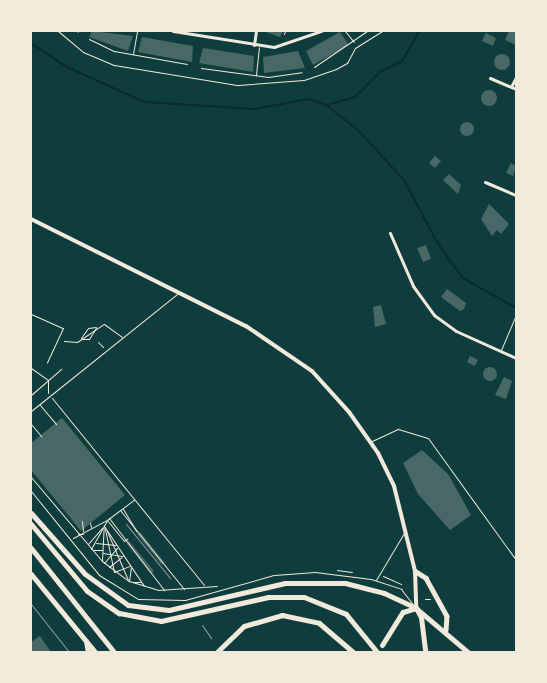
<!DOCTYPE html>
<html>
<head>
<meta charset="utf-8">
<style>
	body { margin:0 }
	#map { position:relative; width:547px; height:683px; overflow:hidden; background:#0f3d3e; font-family:Ubuntu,sans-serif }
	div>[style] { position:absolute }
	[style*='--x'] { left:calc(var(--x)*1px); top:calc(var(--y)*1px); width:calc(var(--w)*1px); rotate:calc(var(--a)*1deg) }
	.stream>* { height:2px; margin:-1px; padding:0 1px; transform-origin:1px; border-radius:1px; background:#0a2a2b }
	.building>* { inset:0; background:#486865 }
	.round { border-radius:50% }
	.path>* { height:1px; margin:-0.5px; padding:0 0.5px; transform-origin:0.5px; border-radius:0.5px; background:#f1e9da }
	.service>* { height:1px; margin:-0.5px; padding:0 0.5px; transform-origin:0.5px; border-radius:0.5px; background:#f1e9da }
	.minor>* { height:3px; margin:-1.5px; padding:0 1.5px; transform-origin:1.5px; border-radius:1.5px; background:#f1e9da }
	.secondary>* { height:4px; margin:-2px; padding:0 2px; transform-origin:2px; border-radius:2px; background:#f1e9da }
	.primary>* { height:4.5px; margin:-2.25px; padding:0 2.25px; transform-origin:2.25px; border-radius:2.25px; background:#f1e9da }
	.motorway>* { height:5px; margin:-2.5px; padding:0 2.5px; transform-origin:2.5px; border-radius:2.5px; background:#f1e9da }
	.tram>* { height:1px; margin:-0.5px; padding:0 0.5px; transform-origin:0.5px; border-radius:0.5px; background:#97a49c }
	span { translate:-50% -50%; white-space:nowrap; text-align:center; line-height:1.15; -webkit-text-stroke:4px #f1e9da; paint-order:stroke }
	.frame { position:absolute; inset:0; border:32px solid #f1e9da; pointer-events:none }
</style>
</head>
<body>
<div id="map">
	<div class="stream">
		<i style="--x:31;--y:43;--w:43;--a:33.7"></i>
		<i style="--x:67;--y:67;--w:85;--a:24.4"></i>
		<i style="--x:144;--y:102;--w:111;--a:3.6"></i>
		<i style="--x:255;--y:109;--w:54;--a:-10.7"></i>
		<i style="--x:308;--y:99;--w:19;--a:18"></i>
		<i style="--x:326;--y:105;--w:41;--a:38"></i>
		<i style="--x:358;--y:130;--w:68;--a:47.4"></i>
		<i style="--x:404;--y:180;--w:72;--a:62"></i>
		<i style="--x:438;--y:244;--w:42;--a:53.7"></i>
		<i style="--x:463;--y:278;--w:61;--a:29.5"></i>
		<i style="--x:326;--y:105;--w:30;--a:-15"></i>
		<i style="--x:355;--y:97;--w:37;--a:-45"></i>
		<i style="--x:381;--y:71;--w:23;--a:-25"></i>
		<i style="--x:402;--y:61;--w:34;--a:-60"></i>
	</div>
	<div class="building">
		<i style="clip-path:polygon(92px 31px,133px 36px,128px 51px,89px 37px)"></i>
		<i style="clip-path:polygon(263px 31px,283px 31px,280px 37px)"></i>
		<i style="clip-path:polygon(509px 31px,515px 31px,516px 45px,505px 40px)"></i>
		<i style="clip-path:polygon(340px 32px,349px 45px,313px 65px,306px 51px)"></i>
		<i style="clip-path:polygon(486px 33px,496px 38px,493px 46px,482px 41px)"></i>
		<i style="clip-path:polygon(142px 37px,193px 46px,192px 62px,138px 52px)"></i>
		<i style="clip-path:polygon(203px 48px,254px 56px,253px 72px,199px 63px)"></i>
		<i style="clip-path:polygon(298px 51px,305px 68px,264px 73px,263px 57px)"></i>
		<i class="round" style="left:494px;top:54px;width:16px;height:16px"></i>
		<i class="round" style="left:481px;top:90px;width:16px;height:16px"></i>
		<i class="round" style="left:460px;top:122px;width:14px;height:14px"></i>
		<i style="clip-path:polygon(435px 156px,441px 161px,435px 168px,429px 163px)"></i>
		<i style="clip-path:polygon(511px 163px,516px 166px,513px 176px,506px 173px)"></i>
		<i style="clip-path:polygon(449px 174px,461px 185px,458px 194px,443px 180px)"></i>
		<i style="clip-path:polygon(489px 204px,509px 224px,501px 234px,497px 230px,492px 236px,481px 219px)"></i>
		<i style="clip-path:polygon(426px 245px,431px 259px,423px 262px,417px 248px)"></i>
		<i style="clip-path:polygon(447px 289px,466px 303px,464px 309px,460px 311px,441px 297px)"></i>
		<i style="clip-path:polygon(381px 305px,386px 324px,375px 327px,373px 307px)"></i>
		<i style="clip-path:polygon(470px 356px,478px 360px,475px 366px,467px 362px)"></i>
		<i class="round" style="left:483px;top:367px;width:14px;height:14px"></i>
		<i style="clip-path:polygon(504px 377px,512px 381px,506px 399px,495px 395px)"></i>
		<i style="clip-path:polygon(62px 418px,125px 495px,81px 531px,31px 470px,31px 443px)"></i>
		<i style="clip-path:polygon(422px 450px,448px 474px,471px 515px,450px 530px,418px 494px,403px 463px)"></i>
		<i style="clip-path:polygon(140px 532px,165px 563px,162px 565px,137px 534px)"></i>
		<i style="clip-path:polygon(129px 541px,154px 571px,151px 574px,126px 543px)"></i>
		<i style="clip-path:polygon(40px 636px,51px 652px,31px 652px,31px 642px)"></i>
	</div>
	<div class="path">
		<i style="--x:58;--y:31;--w:33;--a:40"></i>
		<i style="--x:83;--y:52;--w:34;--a:23"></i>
		<i style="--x:114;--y:65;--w:126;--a:9.2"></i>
		<i style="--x:238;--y:85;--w:66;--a:-4.3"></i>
		<i style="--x:304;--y:80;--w:34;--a:-19"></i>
		<i style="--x:336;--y:69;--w:13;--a:-29"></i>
		<i style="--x:347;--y:63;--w:17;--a:-62"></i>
		<i style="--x:355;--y:48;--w:32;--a:-32"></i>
		<i style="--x:31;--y:314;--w:35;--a:24"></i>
		<i style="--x:63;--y:328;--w:38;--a:115"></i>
		<i style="--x:98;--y:342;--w:7;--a:45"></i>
		<i style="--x:31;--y:368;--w:21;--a:35"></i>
		<i style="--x:48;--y:380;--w:13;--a:90"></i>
		<i style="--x:31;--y:395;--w:40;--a:-41"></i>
		<i style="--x:52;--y:398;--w:241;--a:50.9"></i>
		<i style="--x:31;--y:477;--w:110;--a:49.8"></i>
		<i style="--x:102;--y:561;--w:34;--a:37"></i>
		<i style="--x:129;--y:581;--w:30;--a:17"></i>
		<i style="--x:158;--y:590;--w:59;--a:-3.9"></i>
		<i style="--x:123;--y:509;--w:26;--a:59"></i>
		<i style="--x:120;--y:510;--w:102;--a:51"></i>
		<i style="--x:109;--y:518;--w:91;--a:52.6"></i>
		<i style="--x:82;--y:521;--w:10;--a:84"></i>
		<i style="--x:90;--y:523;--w:4;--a:76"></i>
		<i style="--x:104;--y:526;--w:72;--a:56.3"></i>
		<i style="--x:105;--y:529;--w:44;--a:78.2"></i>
		<i style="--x:114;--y:572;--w:17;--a:-21"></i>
		<i style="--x:107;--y:531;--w:53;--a:66.8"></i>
		<i style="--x:78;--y:534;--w:5;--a:0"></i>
		<i style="--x:73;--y:538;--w:38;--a:-28"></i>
		<i style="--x:107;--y:520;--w:27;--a:51"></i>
		<i style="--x:124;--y:541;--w:4;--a:-34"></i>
		<i style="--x:96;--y:543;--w:20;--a:6"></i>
		<i style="--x:88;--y:544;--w:21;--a:-49"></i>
		<i style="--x:91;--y:549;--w:33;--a:-61"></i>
		<i style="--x:107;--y:520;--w:34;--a:-37"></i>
		<i style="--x:93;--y:550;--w:9;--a:0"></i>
		<i style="--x:103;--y:553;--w:20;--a:9"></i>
		<i style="--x:102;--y:560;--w:33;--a:-87"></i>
		<i style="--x:104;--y:563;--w:20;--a:-49"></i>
		<i style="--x:109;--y:567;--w:16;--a:-38"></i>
		<i style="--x:337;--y:570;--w:15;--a:8"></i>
		<i style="--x:383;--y:576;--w:20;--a:24"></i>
		<i style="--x:129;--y:581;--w:14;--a:-82"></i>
		<i style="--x:132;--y:582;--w:8;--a:0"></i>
		<i style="--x:425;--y:599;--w:5;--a:0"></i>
	</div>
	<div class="service">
		<i style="--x:77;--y:31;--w:1;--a:45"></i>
		<i style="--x:345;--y:31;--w:14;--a:51"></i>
		<i style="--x:284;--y:34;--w:3;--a:-72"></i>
		<i style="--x:89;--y:39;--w:28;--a:26"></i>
		<i style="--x:114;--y:51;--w:74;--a:10.1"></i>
		<i style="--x:133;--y:54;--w:23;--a:-80"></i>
		<i style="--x:314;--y:67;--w:64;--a:-34.2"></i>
		<i style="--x:201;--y:68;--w:68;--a:7.7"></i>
		<i style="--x:268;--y:77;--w:34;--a:-8"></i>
		<i style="--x:256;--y:75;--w:28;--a:-84"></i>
		<i style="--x:81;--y:338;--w:12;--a:-55"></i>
		<i style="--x:88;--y:328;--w:8;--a:-7"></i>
		<i style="--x:82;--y:339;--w:7;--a:0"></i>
		<i style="--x:89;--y:339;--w:13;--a:-58"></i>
		<i style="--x:64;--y:341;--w:13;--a:4"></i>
		<i style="--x:77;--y:342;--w:32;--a:-34"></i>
		<i style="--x:104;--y:324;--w:22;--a:36"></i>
		<i style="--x:501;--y:350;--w:39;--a:-67"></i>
		<i style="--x:40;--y:405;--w:25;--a:50"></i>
		<i style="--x:31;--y:411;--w:187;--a:-38.7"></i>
		<i style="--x:31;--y:424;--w:16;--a:50"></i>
		<i style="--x:372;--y:441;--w:29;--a:-25"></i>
		<i style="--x:398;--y:429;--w:31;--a:17"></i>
		<i style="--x:428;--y:438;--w:150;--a:54.2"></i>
		<i style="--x:31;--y:491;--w:108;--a:51"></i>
		<i style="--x:99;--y:575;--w:46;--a:31.6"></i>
		<i style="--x:138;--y:599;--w:47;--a:1.2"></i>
		<i style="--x:185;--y:600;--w:92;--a:-15.7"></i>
		<i style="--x:274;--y:575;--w:41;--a:-4.2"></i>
		<i style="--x:315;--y:572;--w:56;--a:7.1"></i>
		<i style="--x:371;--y:579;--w:32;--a:18"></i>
		<i style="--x:401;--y:589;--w:18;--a:52"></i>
		<i style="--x:376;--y:580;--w:55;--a:-59.2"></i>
	</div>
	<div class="minor">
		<i style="--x:173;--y:31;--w:102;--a:9"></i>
		<i style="--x:274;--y:47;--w:50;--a:-18.8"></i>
		<i style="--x:254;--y:45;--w:14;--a:-82"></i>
		<i style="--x:490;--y:78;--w:28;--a:23"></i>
		<i style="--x:511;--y:87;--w:11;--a:-63"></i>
		<i style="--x:485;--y:182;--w:34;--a:23"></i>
		<i style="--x:390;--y:233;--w:58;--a:66.5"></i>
		<i style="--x:413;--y:286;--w:36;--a:54"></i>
		<i style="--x:434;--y:315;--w:27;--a:36"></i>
		<i style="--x:456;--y:331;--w:66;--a:24.2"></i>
	</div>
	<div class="secondary">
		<i style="--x:31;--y:219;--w:240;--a:26.5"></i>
		<i style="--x:246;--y:326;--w:80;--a:34.3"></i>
		<i style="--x:312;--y:371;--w:55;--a:47.9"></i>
		<i style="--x:349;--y:412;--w:50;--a:54.7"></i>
		<i style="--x:378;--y:453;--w:37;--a:64"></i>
		<i style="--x:394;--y:486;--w:88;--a:76.1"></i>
		<i style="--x:415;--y:571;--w:37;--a:88"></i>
	</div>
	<div class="primary">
		<i style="--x:415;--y:571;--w:13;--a:32"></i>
		<i style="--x:426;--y:578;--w:43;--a:61.1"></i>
		<i style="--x:447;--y:616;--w:14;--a:94"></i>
		<i style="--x:416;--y:608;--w:68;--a:40.2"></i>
	</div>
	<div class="motorway">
		<i style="--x:31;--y:513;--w:81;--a:48.5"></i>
		<i style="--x:85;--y:574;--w:53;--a:35.8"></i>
		<i style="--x:128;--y:605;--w:41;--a:7"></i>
		<i style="--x:169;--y:610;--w:119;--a:-13.1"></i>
		<i style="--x:285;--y:583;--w:60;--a:0"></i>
		<i style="--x:345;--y:583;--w:40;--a:14.4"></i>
		<i style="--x:384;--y:593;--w:35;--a:25"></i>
		<i style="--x:416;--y:608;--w:10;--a:61"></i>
		<i style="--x:421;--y:617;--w:35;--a:83"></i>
		<i style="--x:31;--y:524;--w:87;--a:50.1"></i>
		<i style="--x:87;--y:591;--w:39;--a:35"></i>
		<i style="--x:119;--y:613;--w:43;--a:10.8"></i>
		<i style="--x:161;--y:621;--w:110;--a:-12.6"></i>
		<i style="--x:268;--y:597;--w:36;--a:0"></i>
		<i style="--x:304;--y:597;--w:45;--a:22"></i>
		<i style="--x:346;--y:614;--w:49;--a:50.8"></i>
		<i style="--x:31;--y:548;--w:133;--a:51.4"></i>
		<i style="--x:31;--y:574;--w:101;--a:50.6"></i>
		<i style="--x:86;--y:641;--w:11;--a:80"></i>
		<i style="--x:382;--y:645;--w:39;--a:-58"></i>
		<i style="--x:403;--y:612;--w:14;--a:-17"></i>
		<i style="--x:217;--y:652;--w:37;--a:-44"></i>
		<i style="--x:244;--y:626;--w:40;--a:-16"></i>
		<i style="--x:282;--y:615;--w:38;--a:12"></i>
		<i style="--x:319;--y:623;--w:45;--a:40.5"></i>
	</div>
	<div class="tram">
		<i style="--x:126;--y:524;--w:70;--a:50.8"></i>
		<i style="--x:31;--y:604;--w:61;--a:51.6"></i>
		<i style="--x:202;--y:625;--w:16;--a:55"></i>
	</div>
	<div class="frame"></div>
</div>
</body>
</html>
